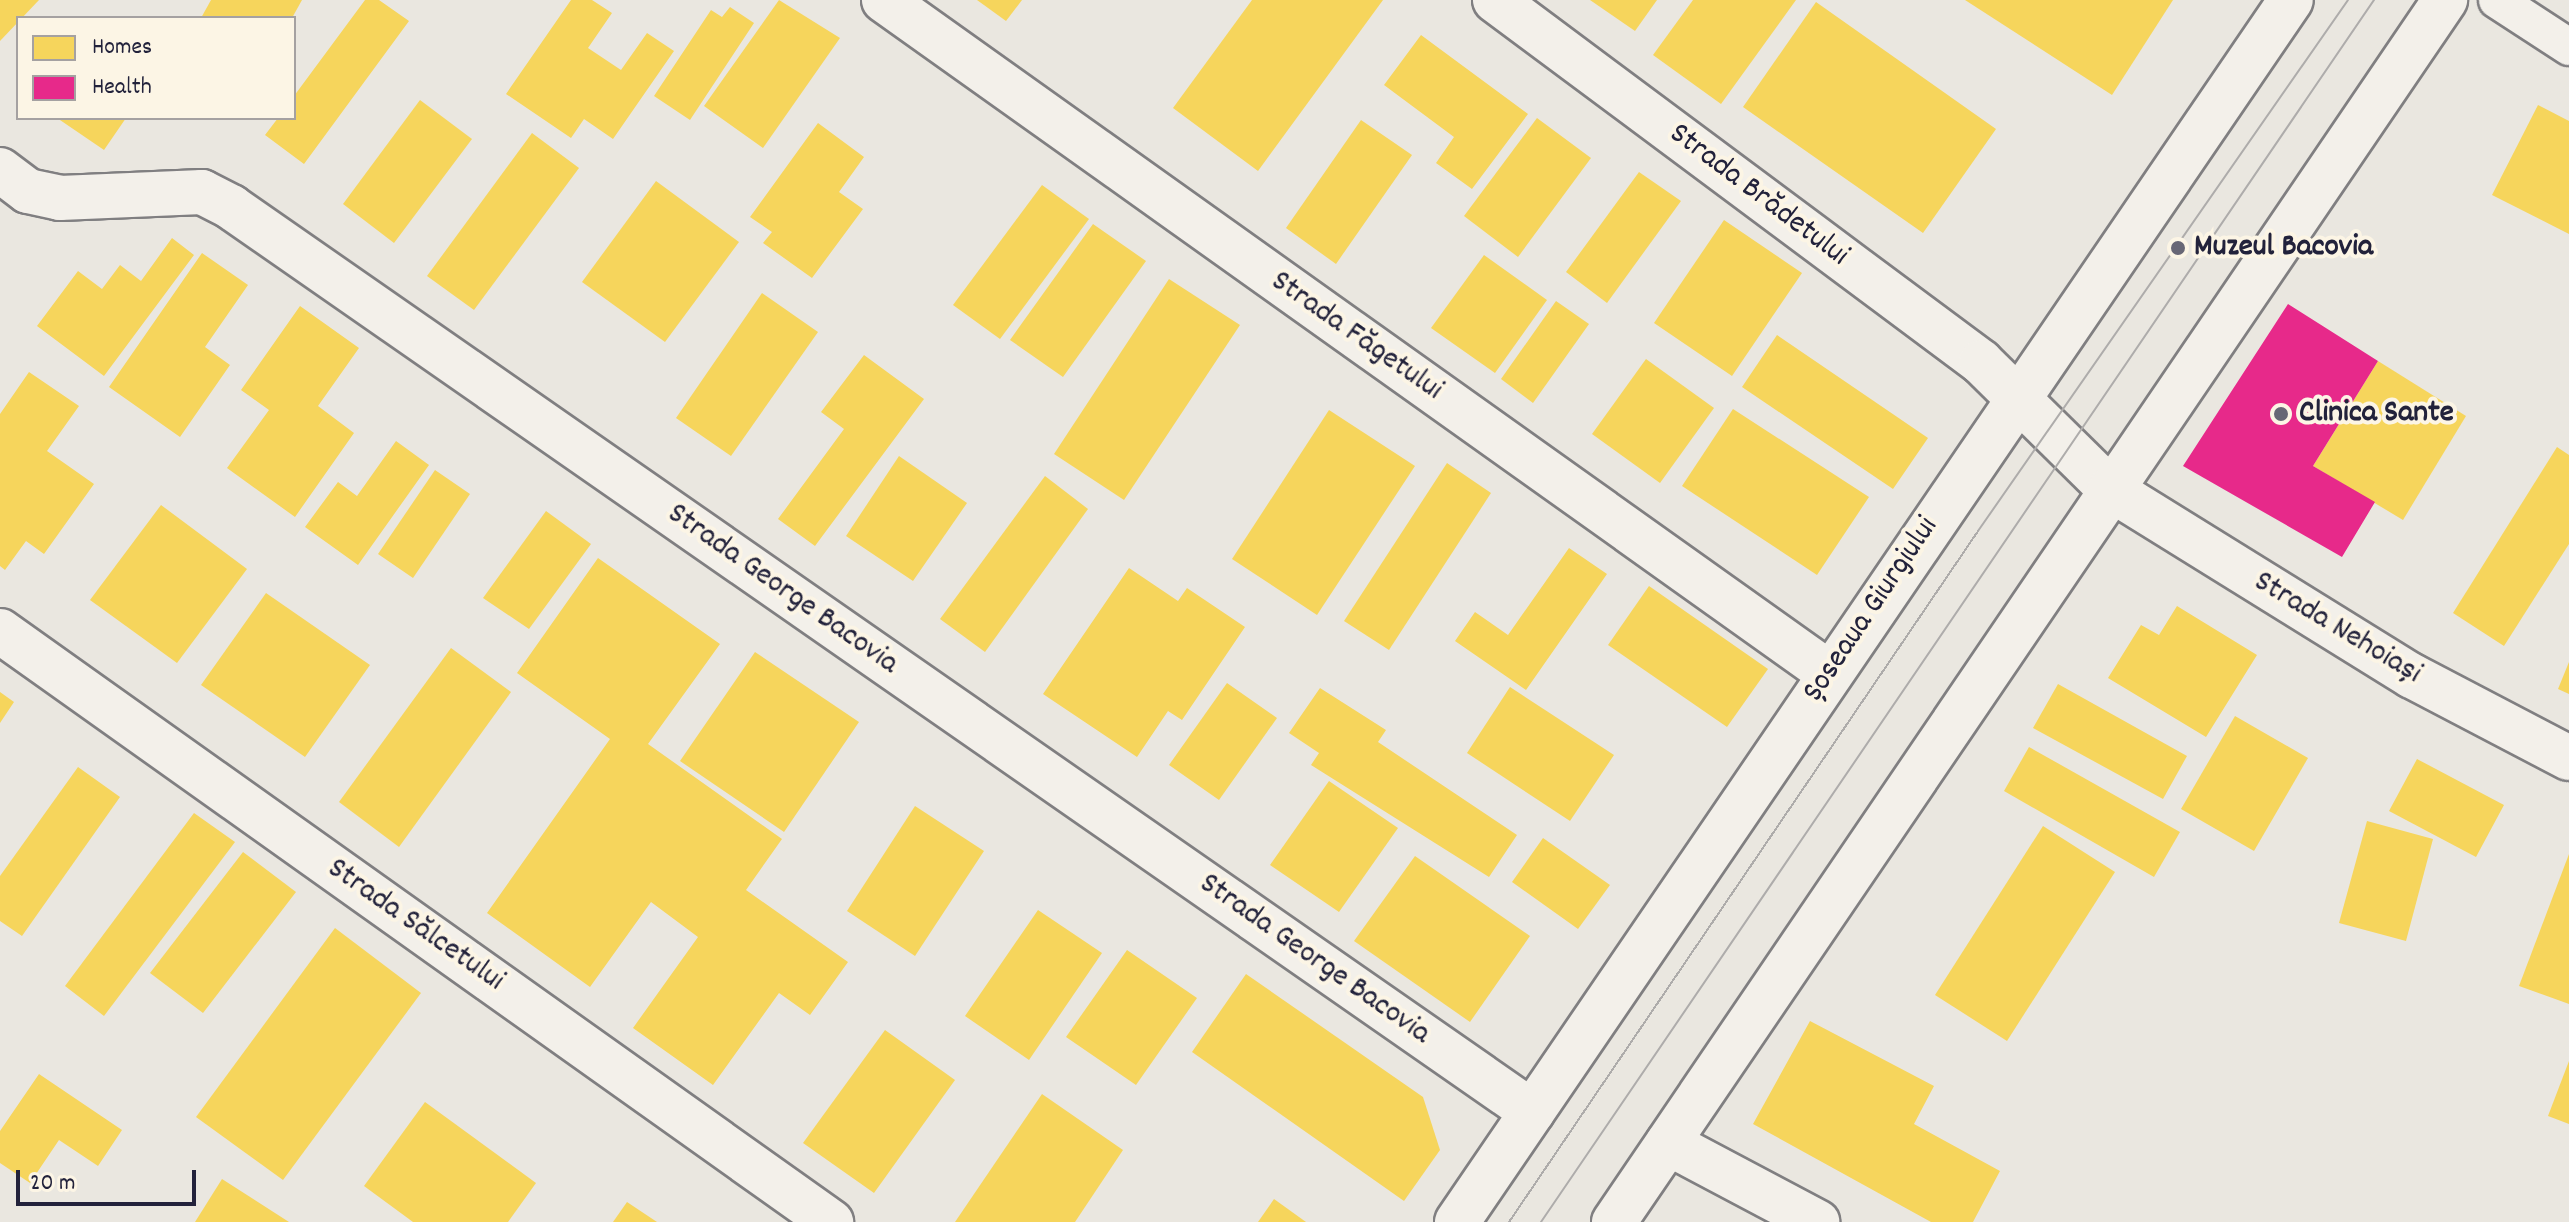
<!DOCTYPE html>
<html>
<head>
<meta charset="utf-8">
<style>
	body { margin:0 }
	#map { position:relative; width:2569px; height:1222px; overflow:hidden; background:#eae7e0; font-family:Dekko,sans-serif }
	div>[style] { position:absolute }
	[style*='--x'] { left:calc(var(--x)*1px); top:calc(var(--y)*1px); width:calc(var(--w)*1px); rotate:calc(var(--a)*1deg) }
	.homes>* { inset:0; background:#f6d55c }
	.health>* { inset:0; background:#e7298a }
	.roads { filter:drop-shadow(2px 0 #807f81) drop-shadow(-2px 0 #807f81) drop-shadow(0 2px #807f81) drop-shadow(0 -2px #807f81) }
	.service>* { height:36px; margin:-18px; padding:0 18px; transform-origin:18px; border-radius:18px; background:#f3f0ea }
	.minor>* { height:44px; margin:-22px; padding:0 22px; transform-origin:22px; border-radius:22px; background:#f3f0ea }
	.primary>* { height:44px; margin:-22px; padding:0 22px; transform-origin:22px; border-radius:22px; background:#f3f0ea }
	.tram>* { height:2px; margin:-1px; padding:0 1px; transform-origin:1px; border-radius:1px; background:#aeacab }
	.dots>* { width:22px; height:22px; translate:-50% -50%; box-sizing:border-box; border:4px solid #fcf5e5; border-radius:50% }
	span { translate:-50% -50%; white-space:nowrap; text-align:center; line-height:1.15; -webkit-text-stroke:8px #fcf5e5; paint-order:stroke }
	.street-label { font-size:32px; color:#22223b }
	.poi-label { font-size:32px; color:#22223b; font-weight:700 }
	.left { translate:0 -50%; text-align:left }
	.legend { position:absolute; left:16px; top:16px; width:280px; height:104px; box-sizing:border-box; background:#fcf5e5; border:2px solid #a5a1a1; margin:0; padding:10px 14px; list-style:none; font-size:24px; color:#22223b }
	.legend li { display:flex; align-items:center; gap:16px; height:40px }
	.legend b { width:40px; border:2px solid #a5a1a1 }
	.scale { position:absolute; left:16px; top:1170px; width:180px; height:36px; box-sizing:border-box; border:4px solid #22223b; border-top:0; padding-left:10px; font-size:24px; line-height:28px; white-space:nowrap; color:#22223b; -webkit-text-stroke:6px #fcf5e5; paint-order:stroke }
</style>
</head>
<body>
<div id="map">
	<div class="homes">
		<i style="clip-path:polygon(0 0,39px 0,0 41px)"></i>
		<i style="clip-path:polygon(211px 0,302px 0,292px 18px,201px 18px)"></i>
		<i style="clip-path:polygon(365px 0,379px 0,409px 21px,304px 164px,265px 135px,278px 118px,294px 118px,294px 96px)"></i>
		<i style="clip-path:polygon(571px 0,592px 0,612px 13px,588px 48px,621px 70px,647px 33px,674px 51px,613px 139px,584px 119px,571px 138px,506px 94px)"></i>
		<i style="clip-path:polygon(779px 0,840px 38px,763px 148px,704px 106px)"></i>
		<i style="clip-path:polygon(977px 0,1022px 0,1006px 21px)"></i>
		<i style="clip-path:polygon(1252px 0,1383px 0,1258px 171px,1173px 108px)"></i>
		<i style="clip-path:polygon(1590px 0,1657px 0,1635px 31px)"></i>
		<i style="clip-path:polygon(1693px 0,1796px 0,1721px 104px,1653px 55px)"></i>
		<i style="clip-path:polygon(1965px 0,2173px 0,2112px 95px)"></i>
		<i style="clip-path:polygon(1816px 2px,1996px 129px,1923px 233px,1743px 107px)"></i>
		<i style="clip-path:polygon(730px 7px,754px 23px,690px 120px,654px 96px,711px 10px,722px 17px)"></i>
		<i style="clip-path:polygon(1421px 35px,1528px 114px,1472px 189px,1436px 163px,1454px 137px,1384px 85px)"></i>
		<i style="clip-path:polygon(420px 100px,472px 139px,394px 243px,343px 204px)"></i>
		<i style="clip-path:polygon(2538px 105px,2569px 121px,2569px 234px,2492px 195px)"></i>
		<i style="clip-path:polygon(57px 118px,126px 118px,104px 150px)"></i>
		<i style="clip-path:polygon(1537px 118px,1591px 158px,1518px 257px,1464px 216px)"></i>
		<i style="clip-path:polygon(1361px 120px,1412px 155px,1336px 264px,1286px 228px)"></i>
		<i style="clip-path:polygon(818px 123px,864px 157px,839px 192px,863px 209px,812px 278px,763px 243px,772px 232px,750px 217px)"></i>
		<i style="clip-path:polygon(532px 133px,579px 168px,474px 310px,427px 276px)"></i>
		<i style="clip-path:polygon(1639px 172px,1681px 201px,1607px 303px,1566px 272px)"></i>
		<i style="clip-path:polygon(656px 181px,739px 242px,665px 342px,582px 282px)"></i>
		<i style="clip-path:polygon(1042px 185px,1089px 219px,1000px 339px,953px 305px)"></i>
		<i style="clip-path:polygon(1724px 220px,1802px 273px,1732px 376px,1654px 323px)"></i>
		<i style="clip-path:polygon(1093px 224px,1146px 261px,1063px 377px,1010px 340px)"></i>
		<i style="clip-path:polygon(172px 238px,194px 255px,104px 376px,37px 326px,78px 271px,102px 289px,120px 265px,141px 281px)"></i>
		<i style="clip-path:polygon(202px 253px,248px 285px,205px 347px,230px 365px,180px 437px,109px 387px)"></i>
		<i style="clip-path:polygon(1484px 255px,1547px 300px,1495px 373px,1431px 328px)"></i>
		<i style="clip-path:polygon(1169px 279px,1240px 325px,1124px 500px,1054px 454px)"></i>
		<i style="clip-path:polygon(762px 293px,818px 332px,731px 456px,676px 418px)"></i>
		<i style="clip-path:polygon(1556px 301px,1589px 324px,1533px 403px,1501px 379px)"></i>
		<i style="clip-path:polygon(300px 306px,359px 348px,318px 406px,354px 433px,295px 517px,227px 468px,269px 410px,241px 390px)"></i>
		<i style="clip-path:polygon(1777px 335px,1928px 438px,1893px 489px,1742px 387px)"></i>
		<i style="clip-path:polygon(864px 355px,924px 399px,815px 546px,778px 519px,844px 429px,821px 412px)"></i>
		<i style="clip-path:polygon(1646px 359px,1714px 408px,1660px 483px,1592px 434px)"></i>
		<i style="clip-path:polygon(2378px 361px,2466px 416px,2403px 520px,2313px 466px)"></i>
		<i style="clip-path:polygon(29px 372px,79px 406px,47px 451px,94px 484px,44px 554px,26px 541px,5px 570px,0 566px,0 414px)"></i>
		<i style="clip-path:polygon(1733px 409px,1869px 497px,1817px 575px,1682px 486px)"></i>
		<i style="clip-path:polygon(1329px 410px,1415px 466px,1317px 615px,1232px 559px)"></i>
		<i style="clip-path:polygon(396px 441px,429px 465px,358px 565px,305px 527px,338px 482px,357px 496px)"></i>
		<i style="clip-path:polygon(2557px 447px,2569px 455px,2569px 544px,2504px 646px,2453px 613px)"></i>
		<i style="clip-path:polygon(899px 456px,967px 503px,913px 581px,846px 536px)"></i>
		<i style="clip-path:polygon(1447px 463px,1491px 493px,1389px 650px,1344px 621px)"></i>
		<i style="clip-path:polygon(435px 470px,470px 494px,413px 578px,378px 554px)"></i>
		<i style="clip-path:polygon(1045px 476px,1088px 509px,985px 652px,940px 619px)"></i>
		<i style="clip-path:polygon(161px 505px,247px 569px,177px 663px,90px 600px)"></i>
		<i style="clip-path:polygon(546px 511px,591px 544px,529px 629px,483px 598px)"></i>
		<i style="clip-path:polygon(1569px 548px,1607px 574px,1526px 690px,1455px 641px,1475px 612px,1508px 635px)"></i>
		<i style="clip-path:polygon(598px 558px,720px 644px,648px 744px,782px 839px,746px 890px,848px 962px,810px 1015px,779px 993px,713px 1085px,633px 1028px,698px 937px,651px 902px,590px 987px,487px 913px,610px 739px,517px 673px)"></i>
		<i style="clip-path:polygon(1129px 568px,1178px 601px,1187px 588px,1245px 627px,1182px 720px,1168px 711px,1137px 757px,1043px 694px)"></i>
		<i style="clip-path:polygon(1649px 586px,1768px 669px,1727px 727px,1608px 645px)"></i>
		<i style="clip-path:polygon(266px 593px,370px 665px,305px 757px,201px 685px)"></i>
		<i style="clip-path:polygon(2177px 606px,2257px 655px,2206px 737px,2108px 678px,2141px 625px,2159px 635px)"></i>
		<i style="clip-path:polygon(451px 648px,511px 692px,399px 847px,339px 802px)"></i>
		<i style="clip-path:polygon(755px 652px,859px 722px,784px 832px,680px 761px)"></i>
		<i style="clip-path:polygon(2569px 662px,2569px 694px,2558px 689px)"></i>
		<i style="clip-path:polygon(1227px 683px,1277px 718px,1219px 800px,1169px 765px)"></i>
		<i style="clip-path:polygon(2058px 684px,2187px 756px,2163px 799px,2033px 728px)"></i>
		<i style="clip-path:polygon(1510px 687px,1614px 755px,1570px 821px,1467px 753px)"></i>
		<i style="clip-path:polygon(1320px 688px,1386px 730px,1378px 742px,1517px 835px,1489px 877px,1311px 765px,1319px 753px,1289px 733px)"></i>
		<i style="clip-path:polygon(0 692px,14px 702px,0 723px)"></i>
		<i style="clip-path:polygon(2235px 716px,2308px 758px,2254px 851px,2181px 809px)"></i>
		<i style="clip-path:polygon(2029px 747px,2180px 832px,2154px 877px,2004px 791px)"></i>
		<i style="clip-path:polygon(2417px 759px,2504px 805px,2476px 857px,2389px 811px)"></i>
		<i style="clip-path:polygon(78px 767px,120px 797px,22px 936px,0 921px,0 876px)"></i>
		<i style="clip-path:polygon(1329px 781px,1398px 828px,1339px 912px,1270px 865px)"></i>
		<i style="clip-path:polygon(915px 806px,984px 851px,915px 956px,847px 911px)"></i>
		<i style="clip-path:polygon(194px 813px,235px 842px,104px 1016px,65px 986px)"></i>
		<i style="clip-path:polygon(2367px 821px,2433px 839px,2406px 941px,2339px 923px)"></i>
		<i style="clip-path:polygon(2043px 826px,2115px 872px,2007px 1041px,1935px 995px)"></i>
		<i style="clip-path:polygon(1543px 838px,1610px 885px,1578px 929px,1512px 882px)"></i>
		<i style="clip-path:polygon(243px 852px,296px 892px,203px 1013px,150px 973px)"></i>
		<i style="clip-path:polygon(2569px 854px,2569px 1004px,2519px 986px)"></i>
		<i style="clip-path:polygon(1415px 856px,1530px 936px,1470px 1022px,1354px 941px)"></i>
		<i style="clip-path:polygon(1038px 910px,1102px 953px,1029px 1060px,965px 1016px)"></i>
		<i style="clip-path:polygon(335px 928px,421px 993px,283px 1180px,196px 1117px)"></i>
		<i style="clip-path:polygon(1127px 950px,1197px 998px,1136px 1085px,1066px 1037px)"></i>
		<i style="clip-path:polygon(1246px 974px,1423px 1097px,1440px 1150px,1404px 1201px,1192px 1052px)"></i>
		<i style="clip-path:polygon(1810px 1021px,1934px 1086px,1914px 1124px,2000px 1171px,1973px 1222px,1931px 1222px,1753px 1124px)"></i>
		<i style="clip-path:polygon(885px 1030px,955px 1080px,874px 1193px,803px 1143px)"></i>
		<i style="clip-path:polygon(2569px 1061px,2569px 1124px,2548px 1116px)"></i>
		<i style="clip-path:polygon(39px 1074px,122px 1130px,98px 1166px,59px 1140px,30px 1183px,0 1163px,0 1131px)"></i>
		<i style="clip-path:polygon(1042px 1094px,1123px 1150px,1075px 1222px,955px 1222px)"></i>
		<i style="clip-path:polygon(425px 1102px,536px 1183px,508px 1222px,413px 1222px,364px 1186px)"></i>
		<i style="clip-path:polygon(222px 1179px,289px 1222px,195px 1222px)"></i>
		<i style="clip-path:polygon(1274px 1199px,1306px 1222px,1258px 1222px)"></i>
		<i style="clip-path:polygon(627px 1202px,657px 1222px,613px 1222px)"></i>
	</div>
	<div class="health">
		<i style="clip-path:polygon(2288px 304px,2378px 361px,2313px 466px,2375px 502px,2342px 557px,2183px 466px)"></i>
	</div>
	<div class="roads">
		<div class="service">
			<i style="--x:2497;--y:0;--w:86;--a:33.1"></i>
		</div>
		<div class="minor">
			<i style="--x:884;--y:0;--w:1160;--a:35.46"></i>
			<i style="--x:1495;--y:0;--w:606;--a:36.68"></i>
			<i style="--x:1981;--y:362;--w:181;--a:44.6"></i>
			<i style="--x:2110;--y:489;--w:355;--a:31.8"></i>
			<i style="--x:2412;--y:676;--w:177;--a:27.6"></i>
			<i style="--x:0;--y:170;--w:35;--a:37"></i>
			<i style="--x:28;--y:191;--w:33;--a:12"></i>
			<i style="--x:60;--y:198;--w:142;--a:-2.4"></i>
			<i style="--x:202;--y:192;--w:33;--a:27"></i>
			<i style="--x:231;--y:207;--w:1585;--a:34.82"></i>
			<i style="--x:0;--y:631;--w:1020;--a:35.42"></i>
			<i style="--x:1668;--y:1143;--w:169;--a:27.9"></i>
		</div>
		<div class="primary">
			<i style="--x:1457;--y:1222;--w:1479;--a:-55.69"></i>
			<i style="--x:1614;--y:1222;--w:1478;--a:-55.78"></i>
		</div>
	</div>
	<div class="tram">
		<i style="--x:1509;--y:1222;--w:835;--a:-55.83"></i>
		<i style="--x:1978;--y:531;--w:647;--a:-55.13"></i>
		<i style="--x:1541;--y:1222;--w:1479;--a:-55.72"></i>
	</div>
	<div class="dots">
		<i style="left:2178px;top:248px;background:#686775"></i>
		<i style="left:2281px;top:414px;background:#686775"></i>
	</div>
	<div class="street-label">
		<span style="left:1758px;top:196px;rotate:37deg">Strada Brădetului</span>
		<span style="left:1356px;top:337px;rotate:35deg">Strada Făgetului</span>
		<span style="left:782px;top:590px;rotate:35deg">Strada George Bacovia</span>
		<span style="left:1872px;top:610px;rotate:-56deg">Șoseaua Giurgiului</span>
		<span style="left:2337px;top:629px;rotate:31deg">Strada Nehoiași</span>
		<span style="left:415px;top:926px;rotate:35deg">Strada Sălcetului</span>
		<span style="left:1314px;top:960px;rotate:35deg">Strada George Bacovia</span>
	</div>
	<div class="poi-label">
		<span class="left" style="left:2194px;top:248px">Muzeul Bacovia</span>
		<span class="left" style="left:2299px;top:414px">Clinica Sante</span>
	</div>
	<ul class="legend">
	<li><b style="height:22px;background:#f6d55c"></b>Homes</li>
	<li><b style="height:22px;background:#e7298a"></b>Health</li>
	</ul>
	<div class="scale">20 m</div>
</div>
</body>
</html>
